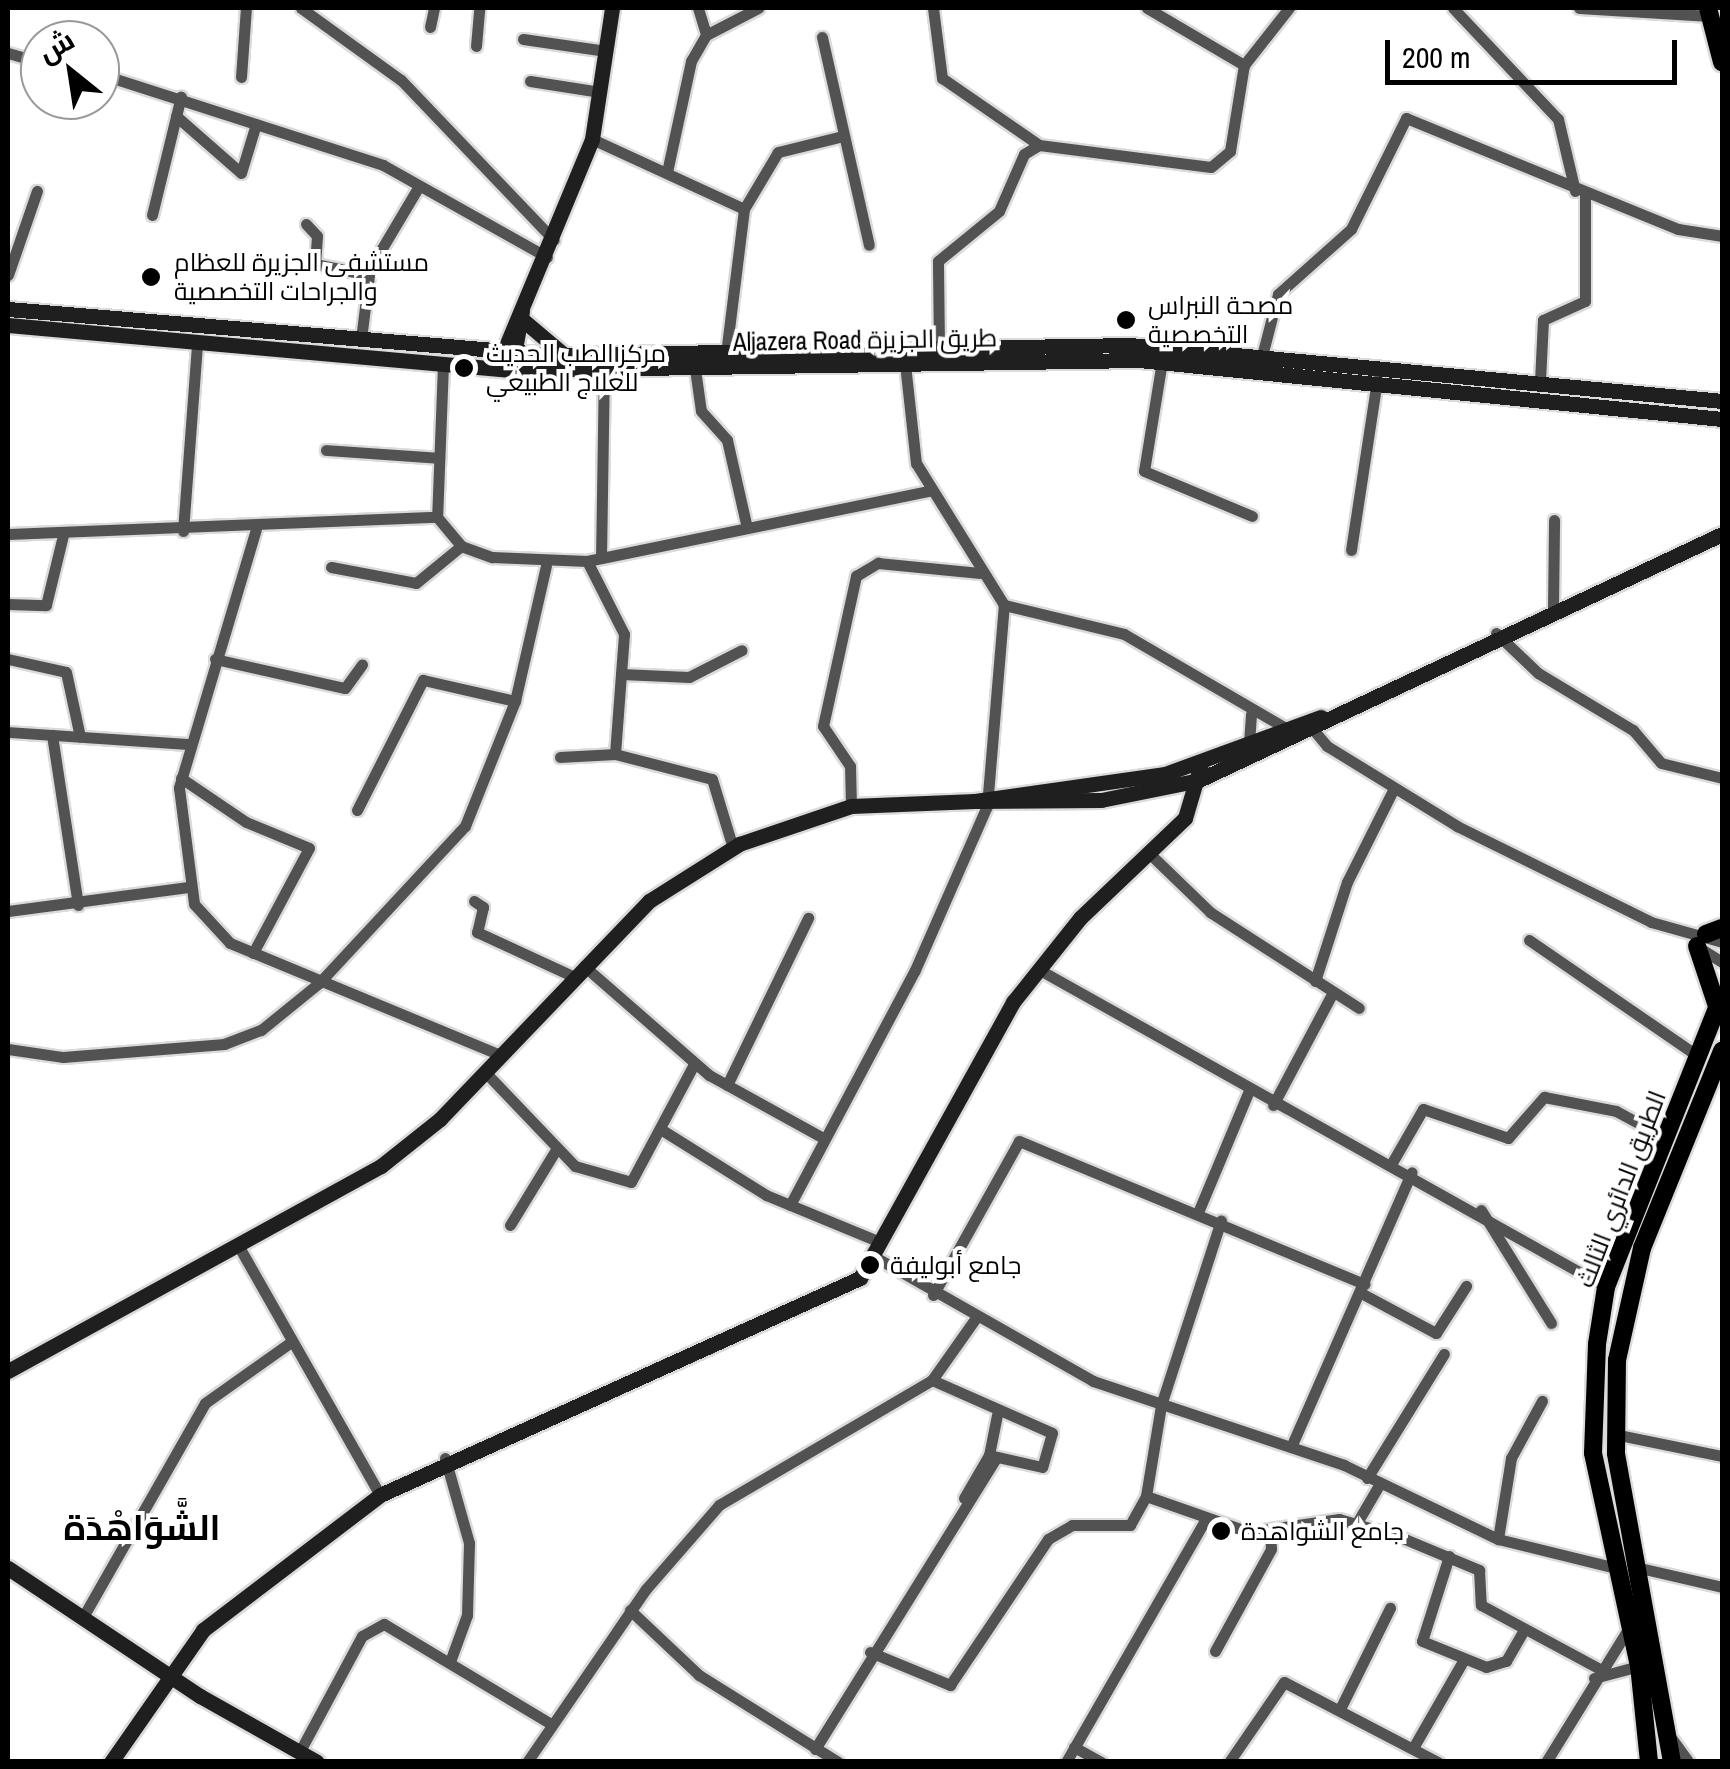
<!DOCTYPE html>
<html>
<head>
<meta charset="utf-8">
<style>
	body { margin:0 }
	#map { position:relative; width:1730px; height:1769px; overflow:hidden; background:#fff; font-family:"Archivo Narrow",Cairo,sans-serif }
	div>[style] { position:absolute }
	[style*='--x'] { left:calc(var(--x)*1px); top:calc(var(--y)*1px); width:calc(var(--w)*1px); rotate:calc(var(--a)*1deg) }
	.roads { filter:drop-shadow(2px 0 #dbdbdb) drop-shadow(-2px 0 #dbdbdb) drop-shadow(0 2px #dbdbdb) drop-shadow(0 -2px #dbdbdb) }
	.street>* { height:11px; margin:-5.5px; padding:0 5.5px; transform-origin:5.5px; border-radius:5.5px; background:#525252 }
	.secondary>* { height:15px; margin:-7.5px; padding:0 7.5px; transform-origin:7.5px; border-radius:7.5px; background:#1f1f1f }
	.primary>* { height:18px; margin:-9px; padding:0 9px; transform-origin:9px; border-radius:9px; background:#000 }
	.dots>* { width:28px; height:28px; translate:-50% -50%; box-sizing:border-box; border:5px solid #fff; border-radius:50% }
	span { translate:-50% -50%; white-space:nowrap; text-align:center; line-height:1.15; -webkit-text-stroke:8px #fff; paint-order:stroke }
	.poi-label { font-size:25px; color:#000 }
	.left { translate:0 -50%; text-align:left }
	.street-label { font-size:25px; color:#000 }
	.district-label { font-size:35px; color:#000; font-weight:700 }
	.frame { position:absolute; inset:0; border:10px solid #000; pointer-events:none }
	.north { position:absolute; left:20px; top:20px; width:100px; height:100px; box-sizing:border-box; background:#fff; border:2px solid #999; border-radius:50%; rotate:330deg; font-size:28px; font-weight:700; line-height:40px; text-align:center; color:#000 }
	.north::after { content:''; display:block; margin:auto; width:35px; height:45px; background:#000; clip-path:polygon(50% 0,100% 100%,50% 72%,0 100%) }
	.scale { position:absolute; left:1385px; top:40px; width:292px; height:45px; box-sizing:border-box; border:5px solid #000; border-top:0; padding-left:12px; font-size:30px; line-height:35px; white-space:nowrap; color:#000; -webkit-text-stroke:8px #fff; paint-order:stroke }
</style>
</head>
<body>
<div id="map">
	<div class="roads">
		<div class="street">
			<i style="--x:301;--y:8;--w:123;--a:35.8"></i>
			<i style="--x:401;--y:80;--w:221;--a:46.3"></i>
			<i style="--x:698;--y:8;--w:28;--a:73"></i>
			<i style="--x:933;--y:8;--w:71;--a:82.7"></i>
			<i style="--x:942;--y:78;--w:118;--a:34.6"></i>
			<i style="--x:1039;--y:145;--w:173;--a:7.3"></i>
			<i style="--x:1211;--y:167;--w:25;--a:-40"></i>
			<i style="--x:1230;--y:151;--w:87;--a:-80.8"></i>
			<i style="--x:1244;--y:65;--w:73;--a:-51.7"></i>
			<i style="--x:1147;--y:8;--w:113;--a:30.4"></i>
			<i style="--x:1453;--y:8;--w:153;--a:46.6"></i>
			<i style="--x:1558;--y:119;--w:74;--a:76.7"></i>
			<i style="--x:1579;--y:8;--w:131;--a:3.5"></i>
			<i style="--x:430;--y:27;--w:19;--a:-78"></i>
			<i style="--x:822;--y:37;--w:213;--a:77.3"></i>
			<i style="--x:523;--y:39;--w:84;--a:8.2"></i>
			<i style="--x:476;--y:46;--w:38;--a:-85"></i>
			<i style="--x:8;--y:53;--w:33;--a:16"></i>
			<i style="--x:100;--y:74;--w:297;--a:17.8"></i>
			<i style="--x:383;--y:165;--w:188;--a:29.3"></i>
			<i style="--x:241;--y:77;--w:69;--a:-85.9"></i>
			<i style="--x:530;--y:81;--w:71;--a:8.9"></i>
			<i style="--x:176;--y:116;--w:86;--a:41.2"></i>
			<i style="--x:241;--y:173;--w:51;--a:-73"></i>
			<i style="--x:592;--y:139;--w:167;--a:24.7"></i>
			<i style="--x:744;--y:209;--w:145;--a:97.1"></i>
			<i style="--x:667;--y:172;--w:114;--a:-77.8"></i>
			<i style="--x:691;--y:61;--w:30;--a:-60"></i>
			<i style="--x:706;--y:35;--w:59;--a:-27.4"></i>
			<i style="--x:744;--y:209;--w:66;--a:-59.2"></i>
			<i style="--x:778;--y:152;--w:63;--a:-13.8"></i>
			<i style="--x:152;--y:215;--w:122;--a:-76.3"></i>
			<i style="--x:306;--y:224;--w:16;--a:47"></i>
			<i style="--x:317;--y:236;--w:28;--a:94"></i>
			<i style="--x:315;--y:264;--w:55;--a:11.5"></i>
			<i style="--x:369;--y:275;--w:64;--a:97.1"></i>
			<i style="--x:381;--y:250;--w:74;--a:-59.3"></i>
			<i style="--x:8;--y:275;--w:89;--a:-71"></i>
			<i style="--x:939;--y:347;--w:86;--a:-90.7"></i>
			<i style="--x:938;--y:261;--w:79;--a:-39.3"></i>
			<i style="--x:999;--y:211;--w:62;--a:-66.3"></i>
			<i style="--x:1024;--y:154;--w:17;--a:-31"></i>
			<i style="--x:1263;--y:352;--w:60;--a:-75.5"></i>
			<i style="--x:1278;--y:294;--w:98;--a:-41.7"></i>
			<i style="--x:1351;--y:229;--w:124;--a:-63.6"></i>
			<i style="--x:1406;--y:118;--w:294;--a:22.2"></i>
			<i style="--x:1678;--y:229;--w:45;--a:9"></i>
			<i style="--x:1162;--y:361;--w:111;--a:99.3"></i>
			<i style="--x:1144;--y:471;--w:117;--a:22.6"></i>
			<i style="--x:443;--y:364;--w:153;--a:92.2"></i>
			<i style="--x:437;--y:517;--w:38;--a:50"></i>
			<i style="--x:461;--y:546;--w:33;--a:20"></i>
			<i style="--x:492;--y:557;--w:95;--a:2.4"></i>
			<i style="--x:587;--y:561;--w:349;--a:-11.6"></i>
			<i style="--x:905;--y:364;--w:100;--a:83.7"></i>
			<i style="--x:916;--y:463;--w:167;--a:58.2"></i>
			<i style="--x:1004;--y:605;--w:123;--a:13.6"></i>
			<i style="--x:1124;--y:634;--w:185;--a:30.2"></i>
			<i style="--x:695;--y:369;--w:42;--a:81.9"></i>
			<i style="--x:701;--y:411;--w:39;--a:48"></i>
			<i style="--x:727;--y:440;--w:90;--a:77.2"></i>
			<i style="--x:1540;--y:381;--w:61;--a:-87.2"></i>
			<i style="--x:1543;--y:320;--w:46;--a:-24.3"></i>
			<i style="--x:1585;--y:301;--w:107;--a:-90"></i>
			<i style="--x:326;--y:450;--w:113;--a:4"></i>
			<i style="--x:256;--y:529;--w:270;--a:106.6"></i>
			<i style="--x:179;--y:788;--w:117;--a:82.6"></i>
			<i style="--x:194;--y:904;--w:53;--a:47.3"></i>
			<i style="--x:230;--y:943;--w:293;--a:22.5"></i>
			<i style="--x:183;--y:531;--w:189;--a:-85.7"></i>
			<i style="--x:8;--y:534;--w:429;--a:-2.3"></i>
			<i style="--x:1351;--y:550;--w:172;--a:-81.3"></i>
			<i style="--x:601;--y:558;--w:186;--a:-89.1"></i>
			<i style="--x:587;--y:561;--w:82;--a:63.1"></i>
			<i style="--x:624;--y:634;--w:120;--a:94.3"></i>
			<i style="--x:615;--y:754;--w:100;--a:14.5"></i>
			<i style="--x:712;--y:779;--w:72;--a:73.1"></i>
			<i style="--x:331;--y:567;--w:86;--a:10.7"></i>
			<i style="--x:416;--y:583;--w:58;--a:-39.4"></i>
			<i style="--x:8;--y:604;--w:38;--a:2"></i>
			<i style="--x:46;--y:605;--w:72;--a:-76.3"></i>
			<i style="--x:1553;--y:608;--w:88;--a:-89.3"></i>
			<i style="--x:1496;--y:633;--w:58;--a:43.6"></i>
			<i style="--x:1538;--y:673;--w:111;--a:31"></i>
			<i style="--x:1633;--y:730;--w:43;--a:49.7"></i>
			<i style="--x:1661;--y:763;--w:63;--a:13.8"></i>
			<i style="--x:8;--y:659;--w:59;--a:12.6"></i>
			<i style="--x:66;--y:672;--w:66;--a:77.8"></i>
			<i style="--x:215;--y:659;--w:133;--a:12.6"></i>
			<i style="--x:345;--y:688;--w:29;--a:-54"></i>
			<i style="--x:621;--y:674;--w:68;--a:2.5"></i>
			<i style="--x:689;--y:677;--w:59;--a:-27"></i>
			<i style="--x:1306;--y:721;--w:33;--a:50"></i>
			<i style="--x:1327;--y:746;--w:153;--a:31.6"></i>
			<i style="--x:1457;--y:826;--w:216;--a:26.3"></i>
			<i style="--x:1651;--y:922;--w:74;--a:15.7"></i>
			<i style="--x:8;--y:732;--w:182;--a:3.8"></i>
			<i style="--x:52;--y:735;--w:172;--a:81.3"></i>
			<i style="--x:1249;--y:743;--w:29;--a:-86"></i>
			<i style="--x:560;--y:757;--w:55;--a:-3.1"></i>
			<i style="--x:181;--y:778;--w:78;--a:34.1"></i>
			<i style="--x:246;--y:822;--w:68;--a:22.4"></i>
			<i style="--x:309;--y:848;--w:119;--a:118.1"></i>
			<i style="--x:851;--y:806;--w:40;--a:-91.4"></i>
			<i style="--x:850;--y:766;--w:48;--a:-124"></i>
			<i style="--x:823;--y:726;--w:154;--a:-77.6"></i>
			<i style="--x:856;--y:576;--w:26;--a:-31"></i>
			<i style="--x:878;--y:563;--w:102;--a:5.6"></i>
			<i style="--x:357;--y:810;--w:146;--a:-63.1"></i>
			<i style="--x:423;--y:680;--w:94;--a:12.9"></i>
			<i style="--x:1149;--y:853;--w:85;--a:44"></i>
			<i style="--x:1210;--y:912;--w:177;--a:32.8"></i>
			<i style="--x:474;--y:901;--w:11;--a:34"></i>
			<i style="--x:483;--y:907;--w:26;--a:103"></i>
			<i style="--x:477;--y:932;--w:108;--a:24.7"></i>
			<i style="--x:8;--y:911;--w:182;--a:-7.6"></i>
			<i style="--x:1529;--y:940;--w:205;--a:34.5"></i>
			<i style="--x:1698;--y:947;--w:28;--a:32"></i>
			<i style="--x:584;--y:966;--w:166;--a:41.1"></i>
			<i style="--x:709;--y:1075;--w:132;--a:28.9"></i>
			<i style="--x:1038;--y:969;--w:651;--a:29.24"></i>
			<i style="--x:1315;--y:981;--w:104;--a:-72.1"></i>
			<i style="--x:1347;--y:882;--w:103;--a:-63.4"></i>
			<i style="--x:8;--y:1049;--w:56;--a:8.3"></i>
			<i style="--x:63;--y:1057;--w:162;--a:-4.6"></i>
			<i style="--x:224;--y:1044;--w:40;--a:-21"></i>
			<i style="--x:261;--y:1030;--w:75;--a:-39"></i>
			<i style="--x:319;--y:983;--w:214;--a:-47.1"></i>
			<i style="--x:465;--y:826;--w:135;--a:-68.2"></i>
			<i style="--x:515;--y:701;--w:139;--a:-77.1"></i>
			<i style="--x:486;--y:1073;--w:129;--a:46.3"></i>
			<i style="--x:575;--y:1166;--w:58;--a:15.9"></i>
			<i style="--x:631;--y:1182;--w:134;--a:-61.9"></i>
			<i style="--x:727;--y:1085;--w:186;--a:-64.1"></i>
			<i style="--x:1273;--y:1105;--w:128;--a:-62"></i>
			<i style="--x:662;--y:1130;--w:123;--a:32"></i>
			<i style="--x:766;--y:1195;--w:123;--a:22.4"></i>
			<i style="--x:1393;--y:1161;--w:60;--a:-60"></i>
			<i style="--x:1423;--y:1109;--w:90;--a:18.8"></i>
			<i style="--x:1508;--y:1138;--w:55;--a:-48.7"></i>
			<i style="--x:1544;--y:1097;--w:73;--a:11"></i>
			<i style="--x:1616;--y:1111;--w:57;--a:28.4"></i>
			<i style="--x:790;--y:1205;--w:266;--a:-62"></i>
			<i style="--x:915;--y:970;--w:179;--a:-66.3"></i>
			<i style="--x:987;--y:806;--w:202;--a:-85.2"></i>
			<i style="--x:1199;--y:1210;--w:127;--a:-67.3"></i>
			<i style="--x:1481;--y:1210;--w:133;--a:58.2"></i>
			<i style="--x:510;--y:1225;--w:90;--a:-58.6"></i>
			<i style="--x:238;--y:1245;--w:288;--a:60.4"></i>
			<i style="--x:875;--y:1257;--w:251;--a:29.6"></i>
			<i style="--x:1093;--y:1381;--w:265;--a:18.5"></i>
			<i style="--x:1344;--y:1465;--w:171;--a:25.7"></i>
			<i style="--x:1498;--y:1539;--w:122;--a:13.8"></i>
			<i style="--x:1361;--y:1293;--w:85;--a:28.1"></i>
			<i style="--x:1436;--y:1333;--w:56;--a:-57.4"></i>
			<i style="--x:933;--y:1295;--w:176;--a:-60.8"></i>
			<i style="--x:1019;--y:1141;--w:374;--a:22.5"></i>
			<i style="--x:932;--y:1380;--w:131;--a:23.8"></i>
			<i style="--x:1052;--y:1433;--w:35;--a:106"></i>
			<i style="--x:1042;--y:1467;--w:54;--a:-167.2"></i>
			<i style="--x:1614;--y:1434;--w:110;--a:11.5"></i>
			<i style="--x:1291;--y:1447;--w:300;--a:-66.3"></i>
			<i style="--x:445;--y:1458;--w:88;--a:74.2"></i>
			<i style="--x:469;--y:1543;--w:72;--a:91.6"></i>
			<i style="--x:467;--y:1615;--w:47;--a:110"></i>
			<i style="--x:1367;--y:1478;--w:146;--a:-58.2"></i>
			<i style="--x:1146;--y:1496;--w:109;--a:19.3"></i>
			<i style="--x:1249;--y:1532;--w:91;--a:-8.2"></i>
			<i style="--x:1339;--y:1519;--w:64;--a:16.4"></i>
			<i style="--x:1400;--y:1537;--w:86;--a:22.7"></i>
			<i style="--x:1479;--y:1570;--w:35;--a:87"></i>
			<i style="--x:1481;--y:1605;--w:135;--a:28.3"></i>
			<i style="--x:964;--y:1498;--w:50;--a:-59.8"></i>
			<i style="--x:989;--y:1455;--w:41;--a:-78.7"></i>
			<i style="--x:1358;--y:1521;--w:42;--a:-59.7"></i>
			<i style="--x:1498;--y:1539;--w:82;--a:-80.9"></i>
			<i style="--x:1511;--y:1458;--w:65;--a:-61.5"></i>
			<i style="--x:1449;--y:1556;--w:89;--a:107.6"></i>
			<i style="--x:1422;--y:1641;--w:69;--a:22.1"></i>
			<i style="--x:1486;--y:1667;--w:21;--a:-17"></i>
			<i style="--x:1506;--y:1661;--w:34;--a:-60"></i>
			<i style="--x:1640;--y:1568;--w:84;--a:13"></i>
			<i style="--x:630;--y:1610;--w:95;--a:43.3"></i>
			<i style="--x:699;--y:1675;--w:164;--a:32"></i>
			<i style="--x:83;--y:1617;--w:246;--a:-60.3"></i>
			<i style="--x:205;--y:1403;--w:105;--a:-35.3"></i>
			<i style="--x:1215;--y:1651;--w:116;--a:-61.2"></i>
			<i style="--x:1271;--y:1549;--w:17;--a:-93"></i>
			<i style="--x:870;--y:1652;--w:87;--a:22.4"></i>
			<i style="--x:950;--y:1685;--w:176;--a:-56.1"></i>
			<i style="--x:1048;--y:1539;--w:28;--a:-30"></i>
			<i style="--x:1072;--y:1525;--w:58;--a:0"></i>
			<i style="--x:1130;--y:1525;--w:33;--a:-61"></i>
			<i style="--x:1146;--y:1496;--w:92;--a:-80.6"></i>
			<i style="--x:1161;--y:1405;--w:194;--a:-72"></i>
			<i style="--x:1594;--y:1678;--w:47;--a:-14.9"></i>
			<i style="--x:1340;--y:1709;--w:113;--a:-63.7"></i>
			<i style="--x:1672;--y:1739;--w:29;--a:54"></i>
			<i style="--x:1074;--y:1747;--w:31;--a:29"></i>
			<i style="--x:1413;--y:1748;--w:100;--a:-60.1"></i>
			<i style="--x:815;--y:1749;--w:344;--a:-58.1"></i>
			<i style="--x:300;--y:1751;--w:131;--a:-61.7"></i>
			<i style="--x:362;--y:1636;--w:25;--a:-29"></i>
			<i style="--x:384;--y:1624;--w:195;--a:30.9"></i>
			<i style="--x:527;--y:1762;--w:210;--a:-55.5"></i>
			<i style="--x:646;--y:1589;--w:111;--a:-49"></i>
			<i style="--x:719;--y:1505;--w:247;--a:-30.4"></i>
			<i style="--x:932;--y:1380;--w:75;--a:-54.8"></i>
			<i style="--x:1066;--y:1762;--w:277;--a:-60.1"></i>
			<i style="--x:1229;--y:1762;--w:97;--a:-55.5"></i>
			<i style="--x:1284;--y:1682;--w:174;--a:27.5"></i>
			<i style="--x:1546;--y:1762;--w:160;--a:-58.3"></i>
		</div>
		<div class="secondary">
			<i style="--x:8;--y:309;--w:547;--a:4.82"></i>
			<i style="--x:553;--y:355;--w:577;--a:-0.99"></i>
			<i style="--x:1130;--y:345;--w:595;--a:5.4"></i>
			<i style="--x:524;--y:321;--w:50;--a:40.1"></i>
			<i style="--x:8;--y:325;--w:505;--a:5.11"></i>
			<i style="--x:511;--y:370;--w:628;--a:-0.91"></i>
			<i style="--x:1139;--y:360;--w:586;--a:5.78"></i>
			<i style="--x:501;--y:358;--w:237;--a:-67.4"></i>
			<i style="--x:592;--y:139;--w:133;--a:-81.3"></i>
			<i style="--x:513;--y:360;--w:50;--a:-79.6"></i>
			<i style="--x:975;--y:801;--w:126;--a:-0.5"></i>
			<i style="--x:1101;--y:800;--w:100;--a:-11.5"></i>
			<i style="--x:1199;--y:780;--w:578;--a:-25.19"></i>
			<i style="--x:8;--y:1371;--w:426;--a:-28.8"></i>
			<i style="--x:381;--y:1166;--w:75;--a:-38.5"></i>
			<i style="--x:440;--y:1119;--w:302;--a:-46.2"></i>
			<i style="--x:649;--y:901;--w:107;--a:-32.3"></i>
			<i style="--x:739;--y:844;--w:118;--a:-18.7"></i>
			<i style="--x:851;--y:806;--w:124;--a:-2.3"></i>
			<i style="--x:975;--y:801;--w:192;--a:-8.1"></i>
			<i style="--x:1165;--y:774;--w:166;--a:-20.1"></i>
			<i style="--x:8;--y:1568;--w:231;--a:33.7"></i>
			<i style="--x:200;--y:1696;--w:134;--a:29.4"></i>
			<i style="--x:111;--y:1762;--w:161;--a:-55.1"></i>
			<i style="--x:203;--y:1630;--w:223;--a:-37.3"></i>
			<i style="--x:380;--y:1495;--w:527;--a:-24.33"></i>
			<i style="--x:860;--y:1278;--w:316;--a:-61"></i>
			<i style="--x:1013;--y:1002;--w:107;--a:-51.4"></i>
			<i style="--x:1080;--y:918;--w:145;--a:-43.6"></i>
			<i style="--x:1185;--y:818;--w:56;--a:-73.5"></i>
		</div>
		<div class="primary">
			<i style="--x:1708;--y:8;--w:56;--a:75.5"></i>
			<i style="--x:1706;--y:934;--w:17;--a:-21"></i>
			<i style="--x:1697;--y:946;--w:63;--a:71.6"></i>
			<i style="--x:1649;--y:1762;--w:97;--a:-95.9"></i>
			<i style="--x:1639;--y:1666;--w:218;--a:-102.2"></i>
			<i style="--x:1593;--y:1453;--w:109;--a:-87.9"></i>
			<i style="--x:1597;--y:1344;--w:58;--a:-81"></i>
			<i style="--x:1606;--y:1287;--w:313;--a:-68.3"></i>
			<i style="--x:1672;--y:1762;--w:314;--a:-100.3"></i>
			<i style="--x:1616;--y:1453;--w:93;--a:-89.4"></i>
			<i style="--x:1617;--y:1360;--w:115;--a:-77.4"></i>
			<i style="--x:1642;--y:1248;--w:213;--a:-67.9"></i>
		</div>
	</div>
	<div class="dots">
		<i style="left:151px;top:277px;background:#000"></i>
		<i style="left:1126px;top:320px;background:#000"></i>
		<i style="left:464px;top:368px;background:#000"></i>
		<i style="left:870px;top:1265px;background:#000"></i>
		<i style="left:1221px;top:1531px;background:#000"></i>
	</div>
	<div class="poi-label">
		<span class="left" style="left:174px;top:277px">مستشفى الجزيرة للعظام<br>والجراحات التخصصية</span>
		<span class="left" style="left:1148px;top:320px">مصحة النبراس<br>التخصصية</span>
		<span class="left" style="left:486px;top:368px">مركز الطب الحديث<br>للعلاج الطبيعي</span>
		<span class="left" style="left:890px;top:1265px">جامع أبوليفة</span>
		<span class="left" style="left:1241px;top:1531px">جامع الشواهدة</span>
	</div>
	<div class="street-label">
		<span style="left:865px;top:340px;rotate:-1deg">Aljazera Road طريق الجزيزة</span>
		<span style="left:1621px;top:1189px;rotate:-69deg">الطريق الدائري الثالث</span>
	</div>
	<div class="district-label">
		<span style="left:142px;top:1528px">الشَّوَاهْدَة</span>
	</div>
	<div class="frame"></div>
	<div class="north">ش</div>
	<div class="scale">200 m</div>
</div>
</body>
</html>
